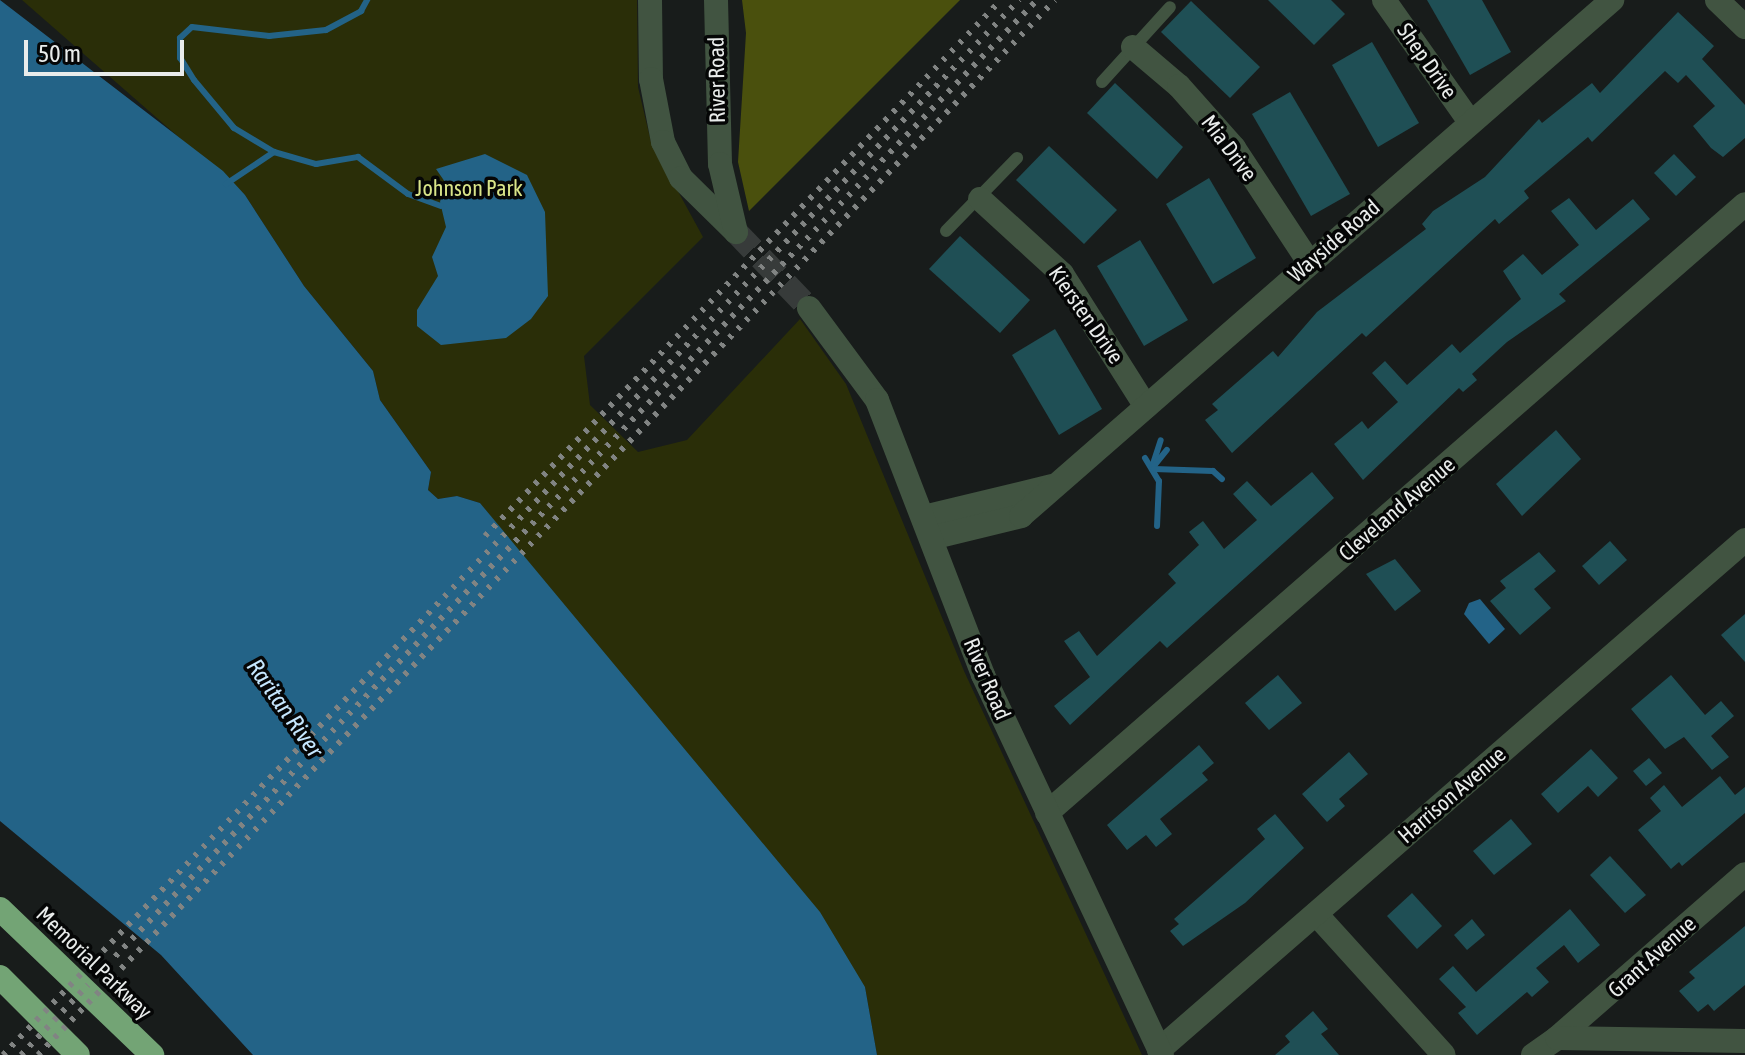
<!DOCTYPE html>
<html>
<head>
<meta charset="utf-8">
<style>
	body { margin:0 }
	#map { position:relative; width:1745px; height:1055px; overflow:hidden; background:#181c1b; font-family:"Asap Condensed",sans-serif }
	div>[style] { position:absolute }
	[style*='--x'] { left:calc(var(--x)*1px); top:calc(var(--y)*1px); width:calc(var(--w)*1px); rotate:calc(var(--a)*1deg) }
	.green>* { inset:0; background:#2a2e08 }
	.forest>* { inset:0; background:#4a500d }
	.water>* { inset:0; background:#236387 }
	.stream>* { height:6px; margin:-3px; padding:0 3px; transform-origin:3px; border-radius:3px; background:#236387 }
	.building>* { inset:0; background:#1f4f55 }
	.tertiary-tunnel>* { height:24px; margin-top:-12px; transform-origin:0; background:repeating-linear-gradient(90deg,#373b3a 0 24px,transparent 0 36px) }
	.service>* { height:12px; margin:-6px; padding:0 6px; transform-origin:6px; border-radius:6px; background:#415441 }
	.minor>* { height:24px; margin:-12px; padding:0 12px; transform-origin:12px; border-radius:12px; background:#415441 }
	.tertiary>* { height:24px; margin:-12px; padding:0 12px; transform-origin:12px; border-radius:12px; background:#415441 }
	.motorway>* { height:24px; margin:-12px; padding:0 12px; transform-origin:12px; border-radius:12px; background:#73a475 }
	.rail>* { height:6px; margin-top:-3px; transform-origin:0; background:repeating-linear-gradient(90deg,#818483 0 4px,transparent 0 12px) }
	span { translate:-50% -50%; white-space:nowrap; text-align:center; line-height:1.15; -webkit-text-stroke:7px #050606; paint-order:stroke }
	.street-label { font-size:22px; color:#e9eceb }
	.park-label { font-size:22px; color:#d9e589 }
	.water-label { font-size:24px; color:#c6e7fe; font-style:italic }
	.scale { position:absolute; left:24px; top:40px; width:160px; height:36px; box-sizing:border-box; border:4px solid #e9eceb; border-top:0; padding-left:10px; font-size:24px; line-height:28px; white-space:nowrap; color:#e9eceb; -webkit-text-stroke:6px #050606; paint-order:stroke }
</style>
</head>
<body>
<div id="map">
	<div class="green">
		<i style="clip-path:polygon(22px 0,637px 0,638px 87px,651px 142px,703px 237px,584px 356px,590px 405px,638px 452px,687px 440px,800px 319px,846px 384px,964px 671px,1142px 1055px,877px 1055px,865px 987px,731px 805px,650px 715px,480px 503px,457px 496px,438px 499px,428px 490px,431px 472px,380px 400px,373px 371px,304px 286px,245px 195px)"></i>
	</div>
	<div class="forest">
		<i style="clip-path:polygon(742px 0,960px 0,749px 211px,738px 162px,746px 33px)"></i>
	</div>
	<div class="water">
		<i style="clip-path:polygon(0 0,223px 171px,245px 195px,304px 286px,373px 371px,380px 400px,431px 472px,428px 490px,438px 499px,457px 496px,480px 503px,820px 912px,865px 987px,877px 1055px,253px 1055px,161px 955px,0 821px)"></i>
		<i style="clip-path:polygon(485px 154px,527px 175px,545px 212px,548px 296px,531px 319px,506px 338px,441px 345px,417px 326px,417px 310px,438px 276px,432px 257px,446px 227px,440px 202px,445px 182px,436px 169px)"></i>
		<i style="clip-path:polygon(1480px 599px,1505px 629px,1489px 644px,1464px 614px,1469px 603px)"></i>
	</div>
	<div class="stream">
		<i style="--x:274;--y:152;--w:47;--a:-149"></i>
		<i style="--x:234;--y:128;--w:62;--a:-129.8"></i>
		<i style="--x:194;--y:80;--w:26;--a:-122"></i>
		<i style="--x:180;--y:58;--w:20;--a:-90"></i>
		<i style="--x:180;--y:38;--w:16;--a:-43"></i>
		<i style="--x:192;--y:27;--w:78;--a:6.7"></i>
		<i style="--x:269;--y:36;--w:57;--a:-6"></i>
		<i style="--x:326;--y:30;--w:40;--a:-28"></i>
		<i style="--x:361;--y:11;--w:13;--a:-61"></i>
		<i style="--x:226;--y:184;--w:58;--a:-33.7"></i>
		<i style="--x:274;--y:152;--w:44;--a:15.9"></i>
		<i style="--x:316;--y:164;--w:43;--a:-9.5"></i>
		<i style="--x:358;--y:157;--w:62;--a:36.5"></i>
		<i style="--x:408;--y:194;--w:35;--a:20"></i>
		<i style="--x:1145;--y:458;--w:27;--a:59"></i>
		<i style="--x:1159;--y:481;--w:45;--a:92.5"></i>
		<i style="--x:1152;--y:467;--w:28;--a:-72"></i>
		<i style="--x:1153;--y:467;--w:22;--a:-51"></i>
		<i style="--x:1154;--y:469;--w:59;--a:1.9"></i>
		<i style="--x:1213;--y:471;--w:12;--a:42"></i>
	</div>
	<div class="building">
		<i style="clip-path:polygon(1268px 0,1331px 0,1345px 14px,1314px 45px)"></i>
		<i style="clip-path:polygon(1427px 0,1482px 0,1511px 52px,1470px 75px)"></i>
		<i style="clip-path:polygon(1191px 1px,1260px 67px,1230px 98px,1161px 32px)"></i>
		<i style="clip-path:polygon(1678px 12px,1714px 46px,1702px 59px,1745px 105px,1745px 138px,1723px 157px,1711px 148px,1693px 126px,1715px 106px,1686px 75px,1678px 83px,1665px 71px,1592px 142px,1588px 137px,1524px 191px,1529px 198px,1499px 224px,1495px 219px,1366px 337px,1362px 333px,1232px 453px,1205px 420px,1218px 410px,1212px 404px,1273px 351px,1278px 357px,1317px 312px,1426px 229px,1422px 224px,1433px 211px,1485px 177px,1539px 119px,1542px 123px,1592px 83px,1600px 93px)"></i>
		<i style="clip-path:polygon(1372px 42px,1419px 123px,1378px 147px,1332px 65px)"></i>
		<i style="clip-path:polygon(1115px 83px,1183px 147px,1157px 179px,1087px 113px)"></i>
		<i style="clip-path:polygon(1290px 92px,1350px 194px,1311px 216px,1252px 114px)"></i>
		<i style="clip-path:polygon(1049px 146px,1117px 210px,1084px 244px,1016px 180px)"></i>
		<i style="clip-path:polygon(1674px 154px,1696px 177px,1676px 196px,1654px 173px)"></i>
		<i style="clip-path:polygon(1209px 178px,1256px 258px,1213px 284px,1166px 204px)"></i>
		<i style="clip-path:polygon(1569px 198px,1596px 230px,1633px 199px,1650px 219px,1559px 294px,1566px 301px,1507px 342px,1472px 374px,1477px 380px,1463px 392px,1459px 388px,1363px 480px,1334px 444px,1362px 421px,1368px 429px,1398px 402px,1372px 373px,1385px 361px,1407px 385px,1452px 344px,1460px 353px,1521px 299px,1503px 271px,1523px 254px,1542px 275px,1579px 245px,1551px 211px)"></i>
		<i style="clip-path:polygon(960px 236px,1030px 300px,1000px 333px,929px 269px)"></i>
		<i style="clip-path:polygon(1140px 240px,1188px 320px,1144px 346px,1097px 266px)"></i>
		<i style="clip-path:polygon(1055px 329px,1102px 409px,1059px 435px,1012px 355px)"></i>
		<i style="clip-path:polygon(1556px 430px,1581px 459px,1522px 516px,1496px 484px)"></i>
		<i style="clip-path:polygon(1312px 472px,1334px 498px,1167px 648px,1160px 641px,1070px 725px,1054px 706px,1090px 677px,1064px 641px,1079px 631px,1097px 656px,1176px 583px,1168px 574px,1199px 545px,1189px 532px,1203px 521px,1224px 549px,1257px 520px,1233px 494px,1247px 481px,1271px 506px)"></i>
		<i style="clip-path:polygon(1610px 541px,1627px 560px,1599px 585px,1582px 566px)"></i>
		<i style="clip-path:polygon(1539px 552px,1556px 571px,1534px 589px,1551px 608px,1520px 635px,1490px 601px,1506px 588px,1500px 581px)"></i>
		<i style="clip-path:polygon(1395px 559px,1421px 591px,1395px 611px,1366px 574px)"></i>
		<i style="clip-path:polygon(1745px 614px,1745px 662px,1721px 635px)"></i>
		<i style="clip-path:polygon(1278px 675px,1302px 703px,1269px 730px,1245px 703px)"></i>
		<i style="clip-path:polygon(1671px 675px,1705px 715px,1721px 701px,1734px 716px,1711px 736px,1729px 757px,1712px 770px,1684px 737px,1665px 749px,1631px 709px)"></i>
		<i style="clip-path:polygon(1199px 745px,1214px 763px,1202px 773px,1208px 780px,1160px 819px,1172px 834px,1156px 847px,1146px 835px,1127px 850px,1107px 825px)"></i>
		<i style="clip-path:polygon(1591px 749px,1618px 778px,1598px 797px,1588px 786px,1558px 813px,1541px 794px)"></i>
		<i style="clip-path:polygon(1349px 752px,1368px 774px,1339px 799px,1345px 806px,1327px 822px,1302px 794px)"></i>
		<i style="clip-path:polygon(1649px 758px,1662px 773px,1646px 786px,1633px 771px)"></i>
		<i style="clip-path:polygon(1720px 776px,1735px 795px,1745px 787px,1745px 813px,1682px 866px,1679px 862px,1671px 869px,1638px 830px,1661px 811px,1650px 798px,1664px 785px,1682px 807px)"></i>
		<i style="clip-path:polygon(1275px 814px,1304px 848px,1245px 903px,1183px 946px,1170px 931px,1179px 924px,1174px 919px,1265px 839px,1257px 829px)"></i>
		<i style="clip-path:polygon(1511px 819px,1532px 844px,1494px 875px,1473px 851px)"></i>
		<i style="clip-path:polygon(1610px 856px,1646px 895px,1625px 913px,1590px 875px)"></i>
		<i style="clip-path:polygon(1412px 893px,1442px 926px,1417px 949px,1387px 916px)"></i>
		<i style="clip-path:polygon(1570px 909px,1600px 945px,1578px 963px,1564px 945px,1536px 968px,1549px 982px,1532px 997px,1527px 992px,1477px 1035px,1458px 1013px,1466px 1007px,1439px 979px,1453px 966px,1476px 992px)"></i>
		<i style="clip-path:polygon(1472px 919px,1485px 935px,1467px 950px,1454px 935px)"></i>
		<i style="clip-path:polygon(1745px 926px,1745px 985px,1714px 1011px,1708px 1004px,1698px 1012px,1679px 991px,1695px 978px,1689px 972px)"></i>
		<i style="clip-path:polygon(1313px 1011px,1328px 1029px,1321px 1034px,1339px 1055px,1275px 1055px,1290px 1042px,1285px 1036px)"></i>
	</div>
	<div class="tertiary-tunnel">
		<i style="--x:736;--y:232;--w:105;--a:46.2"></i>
	</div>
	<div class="service">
		<i style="--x:1102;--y:82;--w:101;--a:-47.8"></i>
		<i style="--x:946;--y:231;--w:102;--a:-45.8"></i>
	</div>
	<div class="minor">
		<i style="--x:1384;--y:0;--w:149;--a:54.8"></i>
		<i style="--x:1717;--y:0;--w:39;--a:44"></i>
		<i style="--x:1133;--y:47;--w:60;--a:40.3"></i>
		<i style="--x:1179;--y:86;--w:83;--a:48.4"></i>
		<i style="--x:1234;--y:148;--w:136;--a:56.7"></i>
		<i style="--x:980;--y:199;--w:111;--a:42.4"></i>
		<i style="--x:1062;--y:274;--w:157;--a:57.7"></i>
		<i style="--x:924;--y:517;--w:132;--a:-13.6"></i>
		<i style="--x:931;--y:538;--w:93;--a:-13.7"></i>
		<i style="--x:1021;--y:516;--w:785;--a:-41.12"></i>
		<i style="--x:1047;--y:813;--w:926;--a:-41.1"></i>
		<i style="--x:1316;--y:914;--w:190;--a:47.8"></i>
		<i style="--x:1557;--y:1038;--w:249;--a:-41.1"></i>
		<i style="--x:1159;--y:1050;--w:777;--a:-41.03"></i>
		<i style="--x:1533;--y:1055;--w:29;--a:-35"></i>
		<i style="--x:1557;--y:1038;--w:188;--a:0.9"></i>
	</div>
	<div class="tertiary">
		<i style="--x:650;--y:0;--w:79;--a:89.3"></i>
		<i style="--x:651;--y:79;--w:64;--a:79.2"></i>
		<i style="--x:663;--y:142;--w:40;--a:63.4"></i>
		<i style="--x:681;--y:178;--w:77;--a:44.5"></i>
		<i style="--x:716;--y:0;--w:164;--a:88.6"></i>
		<i style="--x:720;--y:164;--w:70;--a:76.8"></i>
		<i style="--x:809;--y:308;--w:114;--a:53.5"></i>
		<i style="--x:877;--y:400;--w:295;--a:68.9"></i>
		<i style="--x:983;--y:675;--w:420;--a:64.8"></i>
	</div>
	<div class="motorway">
		<i style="--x:0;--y:909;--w:211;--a:43.8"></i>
		<i style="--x:0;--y:977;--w:110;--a:45"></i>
	</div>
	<div class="rail">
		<i style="--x:485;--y:536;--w:744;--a:-46.09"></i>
		<i style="--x:107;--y:965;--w:1340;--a:-46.06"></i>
		<i style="--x:3;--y:1055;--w:1465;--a:-46.08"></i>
		<i style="--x:21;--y:1055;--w:97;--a:-46.3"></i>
		<i style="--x:38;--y:1055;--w:1465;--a:-46.05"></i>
	</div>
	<div class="street-label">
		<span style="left:1427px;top:61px;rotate:55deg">Shep Drive</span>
		<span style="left:717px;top:80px;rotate:-91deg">River Road</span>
		<span style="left:1229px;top:148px;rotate:53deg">Mia Drive</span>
		<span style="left:1334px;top:241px;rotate:-41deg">Wayside Road</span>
		<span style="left:1086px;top:315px;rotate:55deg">Kiersten Drive</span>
		<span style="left:1397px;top:509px;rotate:-41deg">Cleveland Avenue</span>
		<span style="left:987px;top:679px;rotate:67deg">River Road</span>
		<span style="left:1452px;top:795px;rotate:-41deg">Harrison Avenue</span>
		<span style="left:1652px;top:957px;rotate:-42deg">Grant Avenue</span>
		<span style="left:94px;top:963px;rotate:44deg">Memorial Parkway</span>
	</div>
	<div class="park-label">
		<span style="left:469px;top:189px">Johnson Park</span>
	</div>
	<div class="water-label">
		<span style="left:285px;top:708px;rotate:55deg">Raritan River</span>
	</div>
	<div class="scale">50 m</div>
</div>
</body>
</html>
